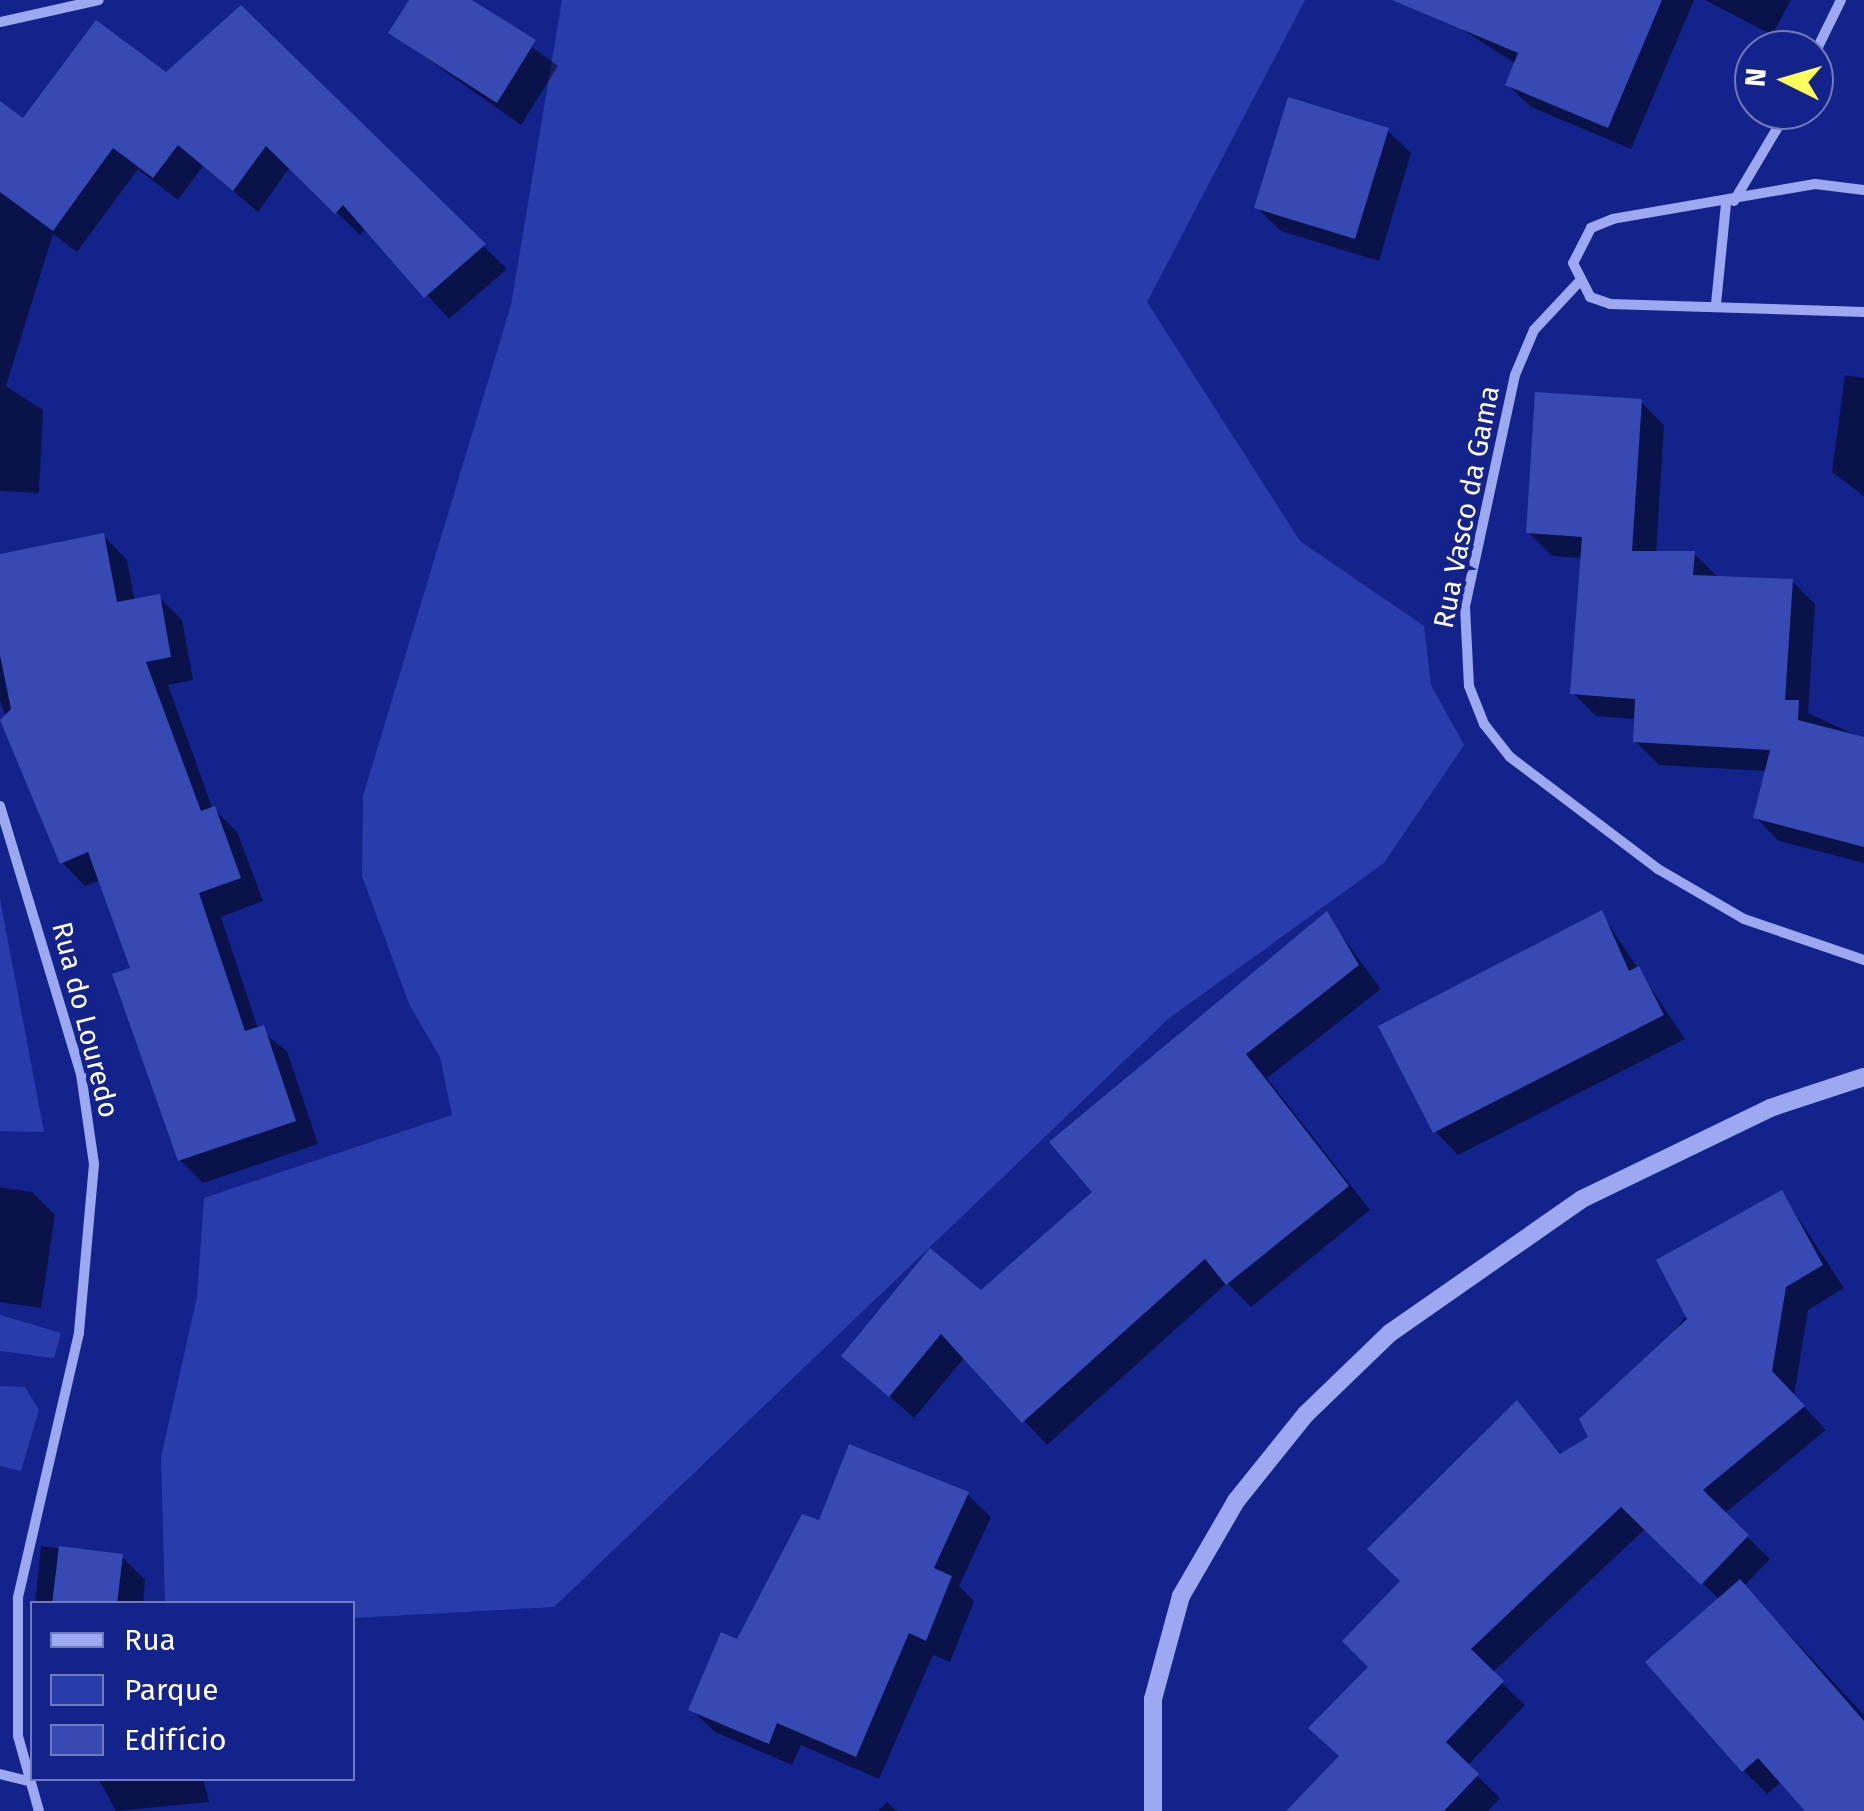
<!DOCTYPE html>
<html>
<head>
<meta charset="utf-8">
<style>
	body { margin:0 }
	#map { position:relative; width:1864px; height:1811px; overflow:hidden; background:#14238b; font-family:"Fira Sans",sans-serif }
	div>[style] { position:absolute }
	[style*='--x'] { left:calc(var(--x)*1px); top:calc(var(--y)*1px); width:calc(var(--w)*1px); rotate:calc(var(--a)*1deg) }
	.green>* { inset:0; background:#293cac }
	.shadow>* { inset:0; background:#0007 }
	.building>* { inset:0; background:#3749b2 }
	.minor>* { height:10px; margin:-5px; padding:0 5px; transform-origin:5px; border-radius:5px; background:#9ca8f0 }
	.tertiary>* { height:18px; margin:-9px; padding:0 9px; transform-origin:9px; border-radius:9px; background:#9ca8f0 }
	span { translate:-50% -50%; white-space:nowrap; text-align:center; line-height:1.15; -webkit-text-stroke:9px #14238b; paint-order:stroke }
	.street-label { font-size:28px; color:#fff }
	.legend { position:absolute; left:30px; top:1601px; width:325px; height:180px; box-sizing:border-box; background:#14238b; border:2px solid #727bb9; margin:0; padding:12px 18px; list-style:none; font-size:30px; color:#fff }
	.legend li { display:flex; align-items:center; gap:20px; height:50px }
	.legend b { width:50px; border:2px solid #727bb9 }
	.north { position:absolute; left:1734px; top:30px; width:100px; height:100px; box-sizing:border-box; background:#14238b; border:2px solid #727bb9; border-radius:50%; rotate:275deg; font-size:28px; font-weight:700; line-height:40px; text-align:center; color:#fff }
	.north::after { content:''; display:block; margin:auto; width:35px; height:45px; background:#fcff5b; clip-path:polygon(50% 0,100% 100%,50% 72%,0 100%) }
</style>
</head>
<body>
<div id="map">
	<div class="green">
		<i style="clip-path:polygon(562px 0,1305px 0,1147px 302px,1300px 541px,1424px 626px,1431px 685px,1464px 745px,1384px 863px,1168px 1019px,554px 1607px,353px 1618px,352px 1604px,165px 1603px,161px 1457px,197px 1297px,204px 1198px,452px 1115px,440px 1057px,410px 1006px,362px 876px,363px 796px,511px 305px)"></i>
		<i style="clip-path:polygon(0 899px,44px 1132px,0 1131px)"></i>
		<i style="clip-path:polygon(0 1315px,61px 1333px,54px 1358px,0 1351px)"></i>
		<i style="clip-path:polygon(0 1386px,25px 1387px,39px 1410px,21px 1471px,0 1466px)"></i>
	</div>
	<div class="shadow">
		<i style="clip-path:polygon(412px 0,467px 0,558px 66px,521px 125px,391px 33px)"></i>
		<i style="clip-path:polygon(1468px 0,1694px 0,1631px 149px,1531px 107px,1508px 85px,1516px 64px,1457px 26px)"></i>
		<i style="clip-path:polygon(1705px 0,1791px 0,1772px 35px)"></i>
		<i style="clip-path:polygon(241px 9px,507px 269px,449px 319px,366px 228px,360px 235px,290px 167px,258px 212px,203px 166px,178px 200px,138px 169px,77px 252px,53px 234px,6px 386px,43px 410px,39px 493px,0 491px,0 104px,24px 121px,166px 75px)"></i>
		<i style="clip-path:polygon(1387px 130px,1411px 153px,1379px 261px,1281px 231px,1257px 208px)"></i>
		<i style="clip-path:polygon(1845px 375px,1864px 378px,1864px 496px,1832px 472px)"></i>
		<i style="clip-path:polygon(1641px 402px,1664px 425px,1656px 554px,1694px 554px,1719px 578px,1792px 581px,1815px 604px,1808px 713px,1864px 739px,1864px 863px,1779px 841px,1756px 818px,1767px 771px,1659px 765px,1635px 741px,1636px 719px,1596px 716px,1573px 693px,1583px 558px,1552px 556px,1528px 532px)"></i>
		<i style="clip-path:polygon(104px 536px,127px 560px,135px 602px,159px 597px,182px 620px,193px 680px,168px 685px,212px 807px,237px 832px,263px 901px,221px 917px,258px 1029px,287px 1051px,318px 1144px,203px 1183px,180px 1160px,133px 969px,100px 880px,85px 886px,62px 862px,0 701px,0 556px)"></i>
		<i style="clip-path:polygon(1601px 913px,1685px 1039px,1458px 1155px,1435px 1131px)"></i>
		<i style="clip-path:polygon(1326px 915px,1381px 989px,1267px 1078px,1370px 1210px,1251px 1307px,1227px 1283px,1047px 1445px,965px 1357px,914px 1418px,844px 1356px,981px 1294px,1096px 1193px)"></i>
		<i style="clip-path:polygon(0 1187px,32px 1192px,55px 1215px,41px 1308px,0 1302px)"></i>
		<i style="clip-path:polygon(1782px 1193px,1844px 1288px,1808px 1310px,1794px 1396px,1826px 1430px,1724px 1514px,1770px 1559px,1744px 1586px,1864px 1715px,1864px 1811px,1808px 1811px,1782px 1781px,1767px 1794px,1743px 1770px,1720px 1600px,1646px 1528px,1492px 1673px,1525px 1705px,1467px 1766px,1500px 1798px,1488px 1811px,1289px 1811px,1341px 1757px,1403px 1581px,1517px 1404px,1563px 1456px,1591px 1438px)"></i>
		<i style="clip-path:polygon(967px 1494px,991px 1517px,959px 1586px,974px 1601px,950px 1662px,933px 1655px,879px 1779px,801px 1745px,792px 1765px,715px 1732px,691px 1709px,820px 1523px)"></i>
		<i style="clip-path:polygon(41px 1546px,122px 1557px,145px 1580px,143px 1604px,35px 1604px)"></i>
		<i style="clip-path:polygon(98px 1778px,203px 1778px,209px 1802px,116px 1811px)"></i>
		<i style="clip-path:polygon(887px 1802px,897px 1811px,878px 1811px)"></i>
	</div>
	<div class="building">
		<i style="clip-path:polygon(409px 0,472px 0,536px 40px,497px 103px,388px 33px)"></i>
		<i style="clip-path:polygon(1392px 0,1662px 0,1608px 128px,1505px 85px,1518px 53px)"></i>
		<i style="clip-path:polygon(241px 5px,486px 244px,424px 298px,343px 205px,335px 214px,266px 146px,233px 191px,178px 145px,153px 178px,113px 148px,53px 231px,0 192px,0 101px,23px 118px,96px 20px,166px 72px)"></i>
		<i style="clip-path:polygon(1288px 97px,1389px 128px,1355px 239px,1254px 208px)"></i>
		<i style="clip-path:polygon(1535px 392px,1642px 399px,1632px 551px,1695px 551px,1693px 575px,1793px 579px,1785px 700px,1799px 700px,1798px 720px,1864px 737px,1864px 847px,1753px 818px,1770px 750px,1633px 742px,1635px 699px,1570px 694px,1582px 537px,1526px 533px)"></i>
		<i style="clip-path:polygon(104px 533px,117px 602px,160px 594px,171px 657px,146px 662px,201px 811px,215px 806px,241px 878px,199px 893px,245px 1031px,264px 1025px,296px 1121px,178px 1161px,112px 974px,130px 968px,88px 852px,60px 864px,0 720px,11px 709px,0 655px,0 554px)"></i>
		<i style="clip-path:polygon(1602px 910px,1629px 971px,1639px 966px,1664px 1015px,1433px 1133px,1378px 1026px)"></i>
		<i style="clip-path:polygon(1327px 911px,1359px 965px,1246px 1054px,1349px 1186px,1226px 1285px,1205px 1259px,1022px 1423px,941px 1334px,889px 1397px,841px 1356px,930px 1248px,981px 1290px,1092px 1192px,1049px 1142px)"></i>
		<i style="clip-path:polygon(1782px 1190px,1823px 1265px,1786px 1287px,1772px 1371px,1805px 1406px,1703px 1490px,1749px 1535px,1701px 1585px,1621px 1507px,1471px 1649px,1504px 1681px,1446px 1742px,1479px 1774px,1444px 1811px,1286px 1811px,1339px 1756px,1308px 1728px,1368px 1667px,1342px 1641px,1400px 1581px,1367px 1549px,1517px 1400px,1560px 1454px,1588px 1437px,1579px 1419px,1687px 1319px,1656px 1260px)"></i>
		<i style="clip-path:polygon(849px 1444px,969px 1492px,934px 1568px,952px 1576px,926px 1641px,909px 1633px,856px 1757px,777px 1723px,769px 1744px,688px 1710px,721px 1632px,737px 1639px,802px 1514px,819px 1520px)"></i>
		<i style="clip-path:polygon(59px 1546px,123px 1554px,117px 1604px,52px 1604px)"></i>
		<i style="clip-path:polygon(1740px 1579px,1864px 1721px,1864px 1811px,1805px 1811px,1758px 1758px,1742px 1772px,1645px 1662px)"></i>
	</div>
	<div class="minor">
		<i style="--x:0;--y:22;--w:101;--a:-12.5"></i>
		<i style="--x:1814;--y:55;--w:61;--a:-63.9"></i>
		<i style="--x:1864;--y:190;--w:49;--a:-173"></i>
		<i style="--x:1815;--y:184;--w:205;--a:170.2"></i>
		<i style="--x:1613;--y:219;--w:24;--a:158"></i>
		<i style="--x:1591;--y:228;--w:39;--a:117"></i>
		<i style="--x:1573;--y:263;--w:38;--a:63"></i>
		<i style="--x:1590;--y:297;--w:21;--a:19"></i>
		<i style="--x:1610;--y:304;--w:254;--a:1.8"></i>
		<i style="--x:1734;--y:201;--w:106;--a:-59.3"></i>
		<i style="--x:1578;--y:283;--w:64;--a:133.1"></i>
		<i style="--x:1534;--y:330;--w:49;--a:112.9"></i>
		<i style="--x:1515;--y:375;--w:237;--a:102.2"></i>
		<i style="--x:1465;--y:607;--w:79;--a:87.1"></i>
		<i style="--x:1469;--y:686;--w:41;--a:68.5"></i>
		<i style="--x:1484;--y:724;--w:42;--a:51.8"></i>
		<i style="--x:1510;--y:757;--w:186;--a:37.1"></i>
		<i style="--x:1658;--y:869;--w:99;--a:30.2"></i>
		<i style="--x:1744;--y:919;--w:127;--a:18.9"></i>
		<i style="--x:1716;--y:304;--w:101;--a:-84.3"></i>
		<i style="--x:0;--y:806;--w:280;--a:73.2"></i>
		<i style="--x:81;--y:1074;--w:91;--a:81.8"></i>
		<i style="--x:94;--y:1164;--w:170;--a:95.1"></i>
		<i style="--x:79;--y:1333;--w:272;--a:103"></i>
		<i style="--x:18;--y:1598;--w:138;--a:90"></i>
		<i style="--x:18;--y:1736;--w:78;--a:74.4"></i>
		<i style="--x:0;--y:1774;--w:29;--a:14"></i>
	</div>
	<div class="tertiary">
		<i style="--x:1153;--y:1811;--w:112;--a:-90"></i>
		<i style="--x:1153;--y:1699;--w:107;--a:-74.8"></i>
		<i style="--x:1181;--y:1596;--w:110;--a:-59.9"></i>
		<i style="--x:1236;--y:1501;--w:112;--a:-51.2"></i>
		<i style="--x:1306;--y:1414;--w:117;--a:-44"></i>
		<i style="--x:1390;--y:1333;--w:234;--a:-34.9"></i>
		<i style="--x:1582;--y:1199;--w:209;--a:-25.8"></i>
		<i style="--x:1770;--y:1108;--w:99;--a:-18.3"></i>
	</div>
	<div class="street-label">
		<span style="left:1467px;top:507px;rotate:-79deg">Rua Vasco da Gama</span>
		<span style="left:85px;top:1020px;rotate:76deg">Rua do Louredo</span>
	</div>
	<ul class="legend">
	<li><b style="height:12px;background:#9ca8f0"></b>Rua</li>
	<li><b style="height:28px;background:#293cac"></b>Parque</li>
	<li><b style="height:28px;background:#3749b2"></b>Edifício</li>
	</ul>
	<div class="north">N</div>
</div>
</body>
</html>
